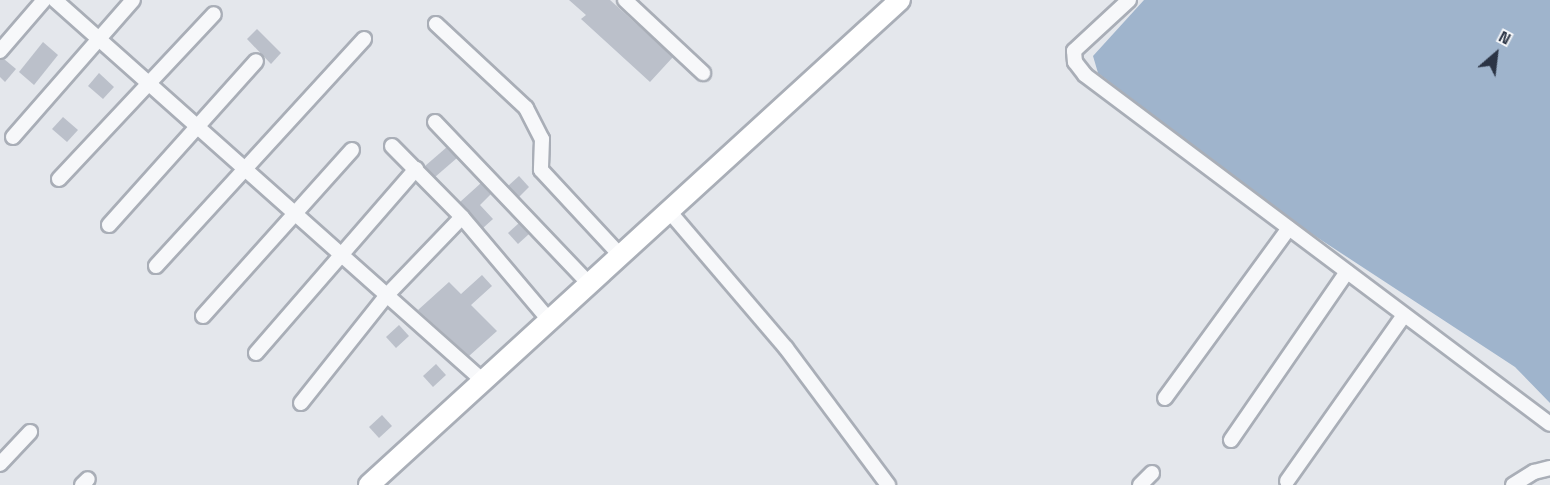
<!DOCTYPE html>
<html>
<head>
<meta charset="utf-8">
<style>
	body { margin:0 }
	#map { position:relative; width:1550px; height:485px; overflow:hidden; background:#e4e7ec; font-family:"Space Grotesk",sans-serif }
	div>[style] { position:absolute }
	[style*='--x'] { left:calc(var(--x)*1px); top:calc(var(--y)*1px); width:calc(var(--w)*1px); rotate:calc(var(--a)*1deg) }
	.water>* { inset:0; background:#9fb4cc }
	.building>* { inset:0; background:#bbc0ca }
	.roads { filter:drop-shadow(2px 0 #a9aeb7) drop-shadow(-2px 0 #a9aeb7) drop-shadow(0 2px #a9aeb7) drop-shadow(0 -2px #a9aeb7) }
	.street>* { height:14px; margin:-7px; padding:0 7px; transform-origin:7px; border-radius:7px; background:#f7f8fa }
	.secondary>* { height:20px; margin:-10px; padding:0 10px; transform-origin:10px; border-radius:10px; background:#fff }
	span { translate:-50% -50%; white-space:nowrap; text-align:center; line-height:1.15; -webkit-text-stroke:4.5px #f4f6f9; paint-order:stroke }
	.north { position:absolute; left:1466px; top:24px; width:60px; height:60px; -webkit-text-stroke:4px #f4f6f9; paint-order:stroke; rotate:28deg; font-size:16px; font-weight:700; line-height:24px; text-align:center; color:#2b3445 }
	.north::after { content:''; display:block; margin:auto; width:21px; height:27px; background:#2b3445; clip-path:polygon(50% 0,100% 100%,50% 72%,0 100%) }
</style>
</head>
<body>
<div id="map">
	<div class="water">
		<i style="clip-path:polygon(1144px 0,1550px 0,1550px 403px,1515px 367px,1286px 217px,1098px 73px,1093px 56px)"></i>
	</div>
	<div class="building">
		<i style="clip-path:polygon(569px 0,610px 0,673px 57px,650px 82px,581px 19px,586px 15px)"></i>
		<i style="clip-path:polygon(257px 29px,281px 53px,271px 64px,247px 39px)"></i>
		<i style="clip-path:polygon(43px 42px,58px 55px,34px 85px,19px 72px)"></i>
		<i style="clip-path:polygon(4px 59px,16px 69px,5px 82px,0 77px,0 60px)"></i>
		<i style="clip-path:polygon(99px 73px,114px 87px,103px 99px,88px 86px)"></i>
		<i style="clip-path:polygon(63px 117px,78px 130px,67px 142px,52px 129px)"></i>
		<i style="clip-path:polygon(447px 147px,457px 158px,435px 177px,425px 166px)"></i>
		<i style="clip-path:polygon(519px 176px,529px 187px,519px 197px,508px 186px)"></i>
		<i style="clip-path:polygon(481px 183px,491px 194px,480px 205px,493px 219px,483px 228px,460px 202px)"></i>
		<i style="clip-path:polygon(519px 223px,529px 234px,518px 244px,508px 233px)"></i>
		<i style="clip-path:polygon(482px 275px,492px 286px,471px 305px,497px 331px,469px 356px,418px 310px,449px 282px,461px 294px)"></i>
		<i style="clip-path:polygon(399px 325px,409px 336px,396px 348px,386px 337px)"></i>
		<i style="clip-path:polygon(436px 364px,446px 375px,433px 387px,423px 376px)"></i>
		<i style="clip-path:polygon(382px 415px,392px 426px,379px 438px,369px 427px)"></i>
	</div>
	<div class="roads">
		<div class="street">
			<i style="--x:55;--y:0;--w:570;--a:41.66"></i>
			<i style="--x:625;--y:0;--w:107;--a:43.1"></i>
			<i style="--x:1129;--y:0;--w:75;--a:137.2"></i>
			<i style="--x:1074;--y:51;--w:11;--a:85"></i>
			<i style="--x:1075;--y:62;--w:16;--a:52"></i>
			<i style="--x:1085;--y:75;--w:581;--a:36.89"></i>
			<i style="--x:436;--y:24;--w:123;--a:43"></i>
			<i style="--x:526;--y:108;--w:35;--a:63"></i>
			<i style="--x:542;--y:139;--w:31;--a:92"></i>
			<i style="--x:541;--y:170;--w:117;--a:47.1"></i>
			<i style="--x:0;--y:51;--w:67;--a:-49.2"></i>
			<i style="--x:435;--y:122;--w:225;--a:46.4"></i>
			<i style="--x:13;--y:137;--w:182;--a:-48.8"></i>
			<i style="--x:392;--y:146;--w:100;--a:45.4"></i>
			<i style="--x:462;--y:217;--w:135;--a:49.8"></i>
			<i style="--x:59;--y:179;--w:226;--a:-46.8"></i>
			<i style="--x:669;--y:211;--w:180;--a:49.5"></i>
			<i style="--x:786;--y:348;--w:171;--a:53.3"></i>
			<i style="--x:109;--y:225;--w:220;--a:-48.1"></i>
			<i style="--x:156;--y:266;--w:308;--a:-47.5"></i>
			<i style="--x:203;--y:316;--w:223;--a:-48.1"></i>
			<i style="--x:256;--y:353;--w:244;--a:-49"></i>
			<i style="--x:1165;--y:398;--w:210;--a:-53.9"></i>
			<i style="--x:301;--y:403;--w:138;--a:-51.5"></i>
			<i style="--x:387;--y:295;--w:108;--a:-46.1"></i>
			<i style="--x:1231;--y:440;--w:204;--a:-55.4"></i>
			<i style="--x:0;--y:464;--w:44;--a:-46.8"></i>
			<i style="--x:1287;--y:481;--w:203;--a:-54.8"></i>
			<i style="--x:82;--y:485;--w:8;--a:-45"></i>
			<i style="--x:1140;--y:485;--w:17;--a:-45"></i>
			<i style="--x:1513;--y:485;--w:25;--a:-32"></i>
			<i style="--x:1534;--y:472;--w:16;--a:-14"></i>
		</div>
		<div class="secondary">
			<i style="--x:369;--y:485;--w:719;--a:-42.41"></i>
		</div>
	</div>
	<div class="north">N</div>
</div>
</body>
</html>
